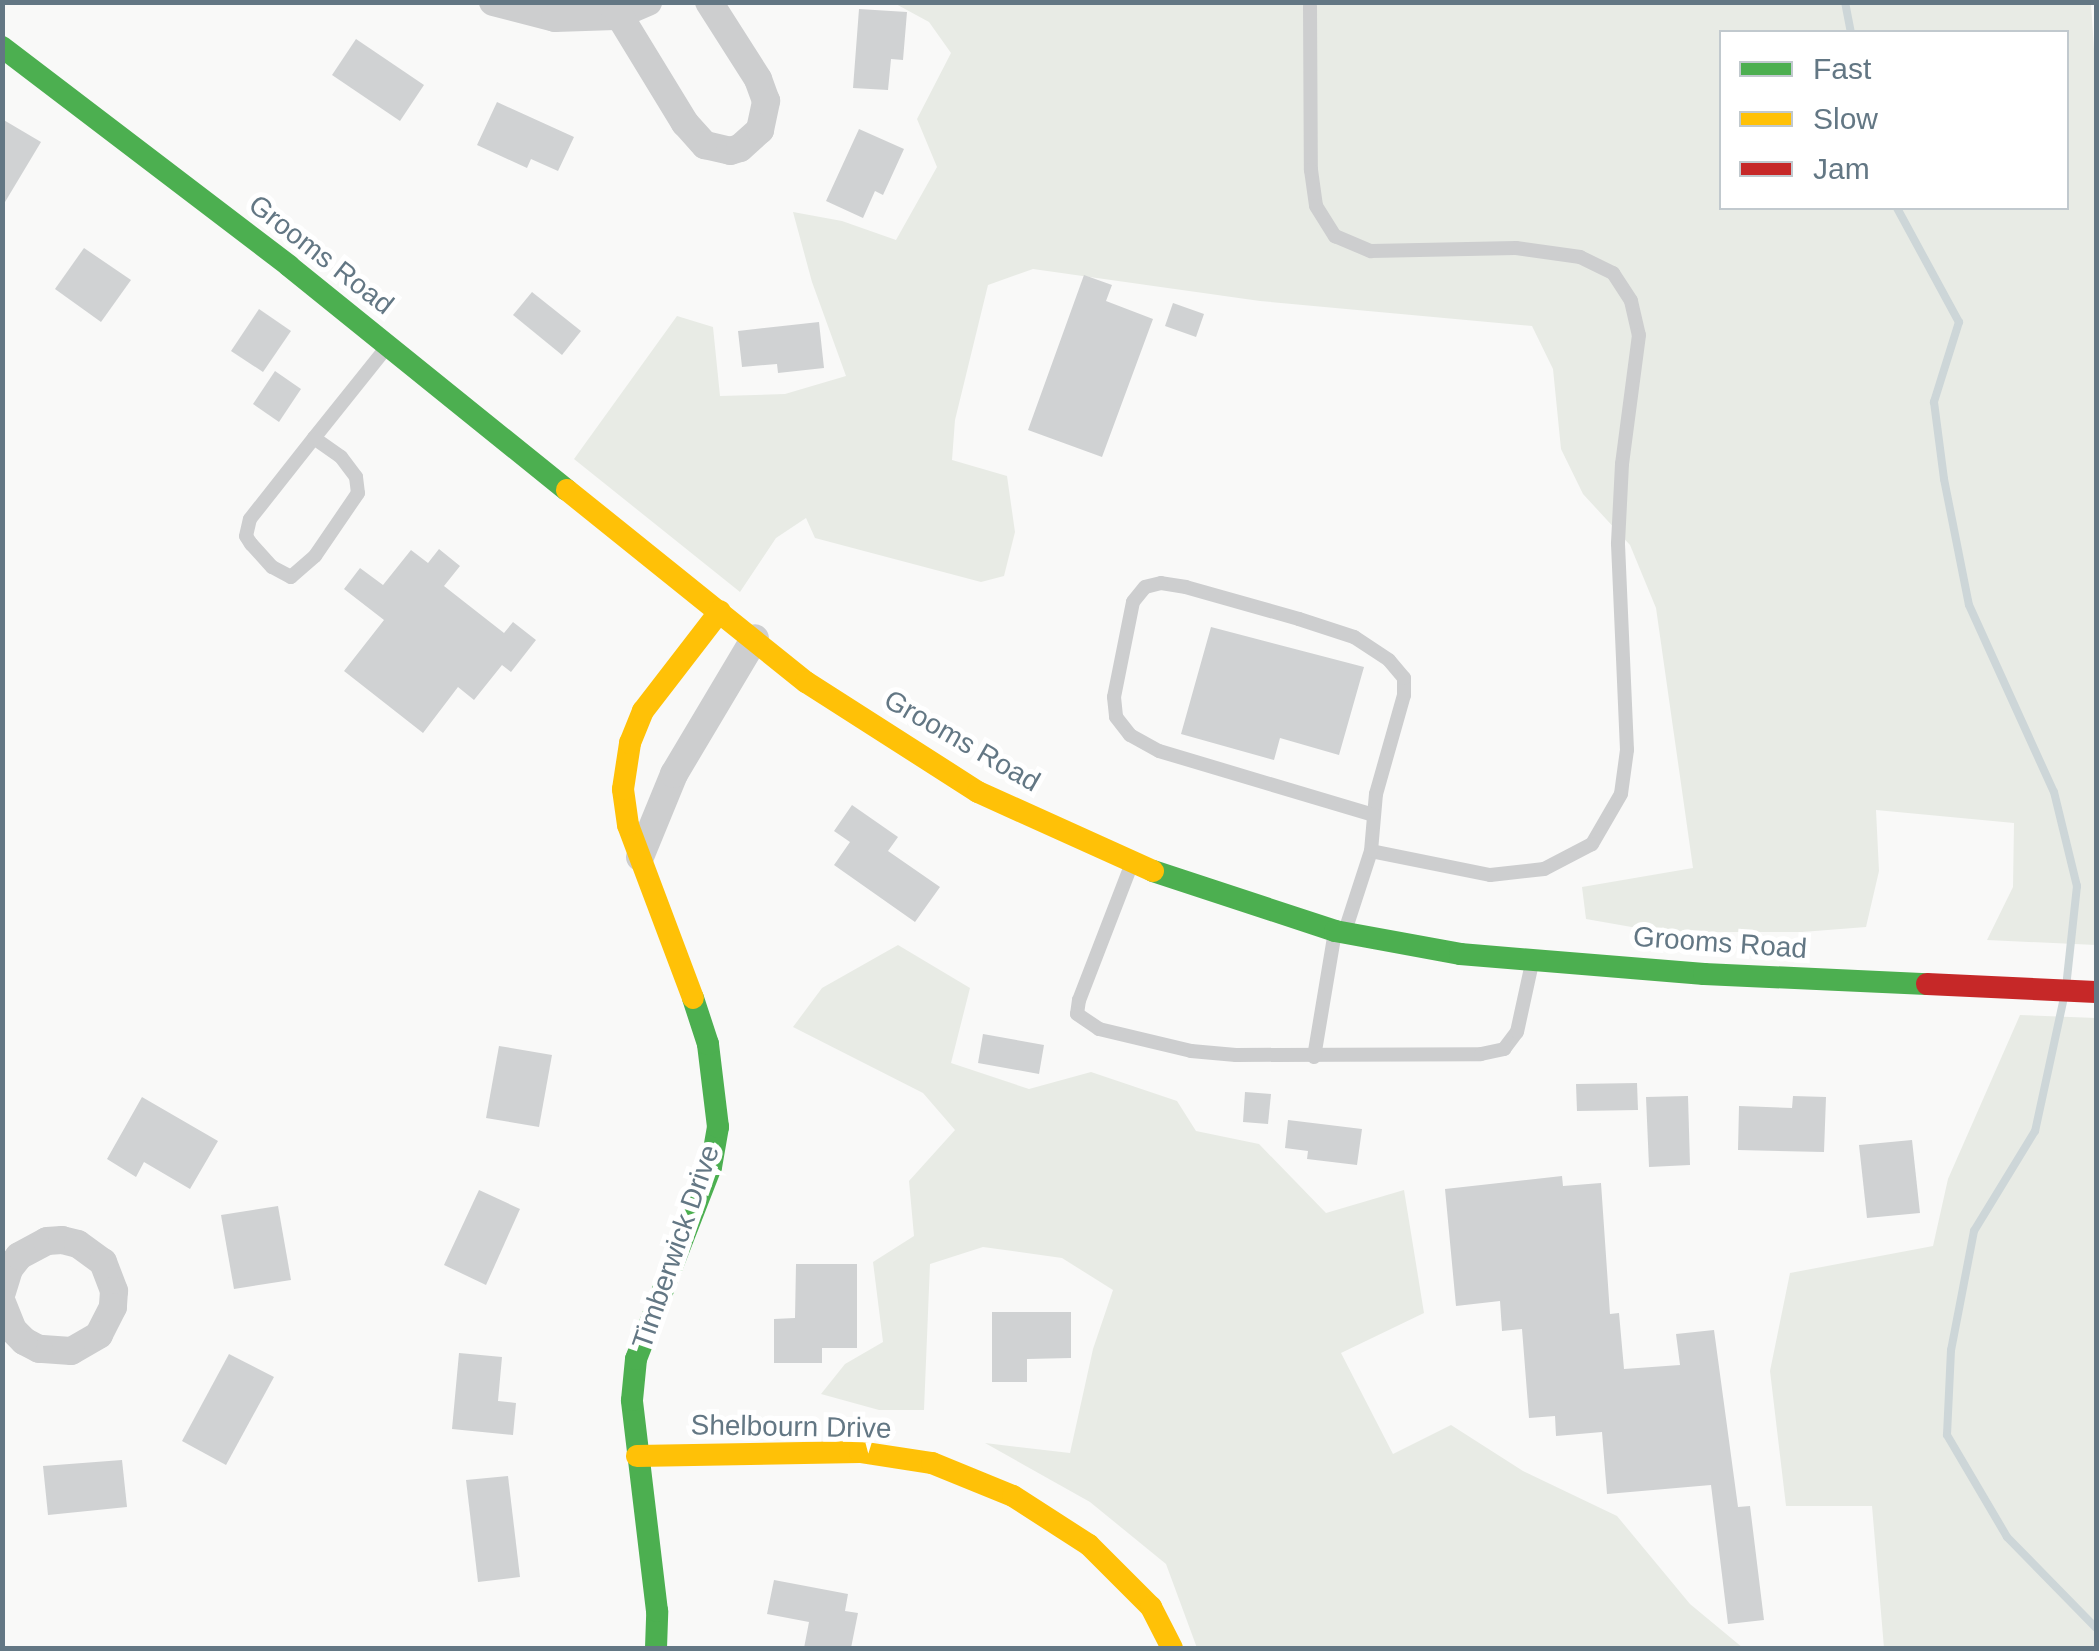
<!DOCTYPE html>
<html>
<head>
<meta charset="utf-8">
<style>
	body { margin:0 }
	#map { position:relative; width:2099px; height:1651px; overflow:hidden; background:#f9f9f8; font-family:Helvetica,sans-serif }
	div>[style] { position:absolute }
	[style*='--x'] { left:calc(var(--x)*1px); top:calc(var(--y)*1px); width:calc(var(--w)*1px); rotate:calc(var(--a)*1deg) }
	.green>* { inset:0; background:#e8ebe5 }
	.stream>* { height:8px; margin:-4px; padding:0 4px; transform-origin:4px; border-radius:4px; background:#cdd6d8 }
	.building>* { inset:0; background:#d0d2d3 }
	.lane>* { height:14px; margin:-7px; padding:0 7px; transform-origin:7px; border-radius:7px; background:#cdcecf }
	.street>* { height:28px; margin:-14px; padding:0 14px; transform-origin:14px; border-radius:14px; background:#cdcecf }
	.fast>* { height:22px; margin:-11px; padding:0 11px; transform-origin:11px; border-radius:11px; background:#4caf50 }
	.slow>* { height:22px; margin:-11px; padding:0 11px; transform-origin:11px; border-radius:11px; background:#ffc107 }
	.jam>* { height:22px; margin:-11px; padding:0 11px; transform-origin:11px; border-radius:11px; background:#c62828 }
	span { translate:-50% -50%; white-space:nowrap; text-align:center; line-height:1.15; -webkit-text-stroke:10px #fff; paint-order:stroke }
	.street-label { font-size:28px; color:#637784 }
	.frame { position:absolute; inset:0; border:5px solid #637784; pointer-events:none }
	.legend { position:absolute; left:1719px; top:30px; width:350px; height:180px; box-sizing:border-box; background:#fff; border:2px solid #c1c9ce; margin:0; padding:12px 18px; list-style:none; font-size:30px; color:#637784 }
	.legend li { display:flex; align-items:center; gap:20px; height:50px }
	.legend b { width:50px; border:2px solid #c1c9ce }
</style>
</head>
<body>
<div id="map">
	<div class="green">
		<i style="clip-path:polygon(evenodd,894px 3px,2091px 3px,2096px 80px,2096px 945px,1987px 940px,2013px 887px,2014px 823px,1876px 810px,1879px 871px,1866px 927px,1802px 932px,1660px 932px,1586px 919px,1582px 887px,1693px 868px,1656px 608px,1630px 545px,1583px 494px,1561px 449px,1553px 369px,1532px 326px,1260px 301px,1033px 269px,988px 285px,955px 420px,952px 460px,1007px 476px,1015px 532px,1004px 576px,981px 582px,815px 538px,806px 518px,776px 538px,740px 592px,574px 459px,677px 316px,713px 327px,720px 396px,785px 394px,846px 376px,812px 282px,793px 212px,842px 221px,896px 240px,937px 167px,917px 119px,951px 53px,929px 22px,894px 3px,1722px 32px,2066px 32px,2066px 208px,1722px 208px,1722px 32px)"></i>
		<i style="clip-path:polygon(898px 945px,970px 988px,951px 1063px,1029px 1089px,1091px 1072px,1177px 1101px,1196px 1131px,1259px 1144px,1326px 1213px,1404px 1190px,1424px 1313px,1341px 1353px,1393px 1454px,1451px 1425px,1523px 1471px,1617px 1516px,1690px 1604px,1743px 1648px,1197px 1648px,1166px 1564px,1090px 1502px,985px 1443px,1070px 1453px,1093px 1349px,1113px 1290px,1062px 1258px,983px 1247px,930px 1264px,924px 1410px,879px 1410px,821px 1394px,845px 1364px,883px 1342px,873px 1262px,914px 1236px,909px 1181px,955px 1130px,923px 1093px,793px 1027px,822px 988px)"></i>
		<i style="clip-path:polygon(2020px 1015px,2096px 1018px,2096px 1648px,1884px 1648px,1872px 1506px,1786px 1506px,1770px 1371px,1790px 1273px,1933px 1246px,1948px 1179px)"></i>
	</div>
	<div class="stream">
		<i style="--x:1845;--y:2;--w:31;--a:79"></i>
		<i style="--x:1897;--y:208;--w:130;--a:61.5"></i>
		<i style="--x:1959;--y:322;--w:84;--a:107.4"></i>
		<i style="--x:1934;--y:402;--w:78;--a:82.6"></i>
		<i style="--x:1944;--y:479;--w:128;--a:78.8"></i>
		<i style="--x:1969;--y:605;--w:205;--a:65.6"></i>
		<i style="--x:2054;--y:792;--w:97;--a:76.3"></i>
		<i style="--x:2077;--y:886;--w:93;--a:96.2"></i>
		<i style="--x:2063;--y:1002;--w:132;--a:102.2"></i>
		<i style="--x:2035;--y:1131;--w:117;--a:121.4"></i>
		<i style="--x:1974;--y:1231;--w:121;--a:100.9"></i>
		<i style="--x:1951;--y:1350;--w:85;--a:92.7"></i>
		<i style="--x:1947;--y:1435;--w:118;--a:59.5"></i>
		<i style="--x:2007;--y:1537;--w:127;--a:45.6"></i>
	</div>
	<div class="building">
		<i style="clip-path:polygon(859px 9px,907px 12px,903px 60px,891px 59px,888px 90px,853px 88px)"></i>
		<i style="clip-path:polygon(356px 39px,424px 85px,400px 121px,332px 75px)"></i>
		<i style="clip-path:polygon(497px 102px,574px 137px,558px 171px,531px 159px,527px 168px,477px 145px)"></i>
		<i style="clip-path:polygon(2px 119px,41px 142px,2px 207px)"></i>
		<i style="clip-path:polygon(859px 129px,904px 149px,883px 195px,875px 191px,863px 218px,826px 201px)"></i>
		<i style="clip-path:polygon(84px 248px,131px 280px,101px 322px,55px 289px)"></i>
		<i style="clip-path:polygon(1084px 275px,1112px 285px,1106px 301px,1153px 319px,1102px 457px,1028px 430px)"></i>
		<i style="clip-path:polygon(532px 292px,581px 331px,562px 355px,513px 315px)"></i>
		<i style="clip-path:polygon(1173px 303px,1204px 314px,1196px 337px,1165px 326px)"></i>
		<i style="clip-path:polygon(259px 309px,291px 331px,263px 372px,231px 351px)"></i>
		<i style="clip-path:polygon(819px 322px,824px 368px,778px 373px,777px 364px,742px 367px,738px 331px)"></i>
		<i style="clip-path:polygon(275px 371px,301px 389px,279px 422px,253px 404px)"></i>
		<i style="clip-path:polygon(439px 549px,460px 566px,444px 586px,504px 633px,513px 622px,536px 640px,511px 672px,502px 665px,474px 700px,458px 687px,423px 733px,344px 671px,384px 620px,344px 589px,360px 568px,383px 585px,411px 550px,428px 563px)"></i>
		<i style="clip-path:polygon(1211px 627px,1364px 667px,1339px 755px,1280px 738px,1274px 760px,1181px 734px)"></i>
		<i style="clip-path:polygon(852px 805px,898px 837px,888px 851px,940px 887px,915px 922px,834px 865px,850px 842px,834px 831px)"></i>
		<i style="clip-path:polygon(983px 1034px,1044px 1045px,1039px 1074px,978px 1063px)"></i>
		<i style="clip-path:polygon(499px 1046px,552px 1055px,539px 1127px,486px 1118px)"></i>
		<i style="clip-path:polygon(1637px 1083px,1638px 1110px,1577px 1111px,1576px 1084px)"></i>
		<i style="clip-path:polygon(1245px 1092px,1271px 1094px,1268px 1124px,1243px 1122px)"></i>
		<i style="clip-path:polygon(1688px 1096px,1690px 1165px,1649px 1167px,1646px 1097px)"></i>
		<i style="clip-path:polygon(1793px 1096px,1826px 1097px,1824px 1152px,1738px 1150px,1739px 1106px,1792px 1108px)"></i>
		<i style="clip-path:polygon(142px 1097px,218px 1141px,190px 1189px,144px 1162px,136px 1177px,107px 1159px)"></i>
		<i style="clip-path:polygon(1288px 1120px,1362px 1129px,1357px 1165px,1307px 1159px,1308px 1151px,1285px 1148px)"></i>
		<i style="clip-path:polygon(1912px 1140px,1920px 1213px,1867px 1218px,1859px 1145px)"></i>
		<i style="clip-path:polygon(1562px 1176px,1563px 1186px,1601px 1183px,1610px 1314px,1619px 1313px,1624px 1369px,1680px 1365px,1676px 1334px,1714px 1330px,1738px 1507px,1750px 1506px,1764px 1620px,1728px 1624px,1711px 1485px,1607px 1494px,1602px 1432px,1556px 1436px,1555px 1416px,1529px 1418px,1522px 1329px,1502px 1331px,1500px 1301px,1456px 1306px,1445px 1189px)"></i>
		<i style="clip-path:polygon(479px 1190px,520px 1209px,486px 1285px,444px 1265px)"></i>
		<i style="clip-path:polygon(278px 1206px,291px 1280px,234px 1289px,221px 1215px)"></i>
		<i style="clip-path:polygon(796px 1264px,857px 1264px,857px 1348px,822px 1348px,822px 1363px,774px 1363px,774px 1319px,795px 1318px)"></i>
		<i style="clip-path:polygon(992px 1312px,1071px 1312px,1071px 1358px,1027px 1359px,1027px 1382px,992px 1382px)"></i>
		<i style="clip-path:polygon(459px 1353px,502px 1357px,498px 1401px,516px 1403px,513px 1435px,452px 1429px)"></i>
		<i style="clip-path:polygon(229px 1354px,274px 1377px,226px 1465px,182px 1441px)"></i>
		<i style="clip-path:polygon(122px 1460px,127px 1507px,48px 1515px,43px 1466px)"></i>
		<i style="clip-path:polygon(508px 1476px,520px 1577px,478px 1582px,466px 1480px)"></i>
		<i style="clip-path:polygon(774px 1580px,848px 1594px,845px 1611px,858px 1613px,851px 1648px,804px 1648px,809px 1622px,767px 1614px)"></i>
	</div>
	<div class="lane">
		<i style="--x:1310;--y:6;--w:164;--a:89.7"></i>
		<i style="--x:1311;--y:170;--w:36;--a:82"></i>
		<i style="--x:1316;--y:206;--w:36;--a:58"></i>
		<i style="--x:1335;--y:236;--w:39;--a:23"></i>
		<i style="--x:1371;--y:251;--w:145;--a:-1.2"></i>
		<i style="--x:1516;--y:248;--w:65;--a:8"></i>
		<i style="--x:1580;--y:257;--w:37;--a:26"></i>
		<i style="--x:1613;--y:273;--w:33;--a:57"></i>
		<i style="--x:1631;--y:301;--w:35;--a:77"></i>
		<i style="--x:1639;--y:335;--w:130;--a:97.5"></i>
		<i style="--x:1622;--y:464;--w:80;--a:92.9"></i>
		<i style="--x:1618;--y:544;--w:206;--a:87.5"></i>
		<i style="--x:1627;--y:750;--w:44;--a:97.8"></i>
		<i style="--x:1621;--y:794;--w:58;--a:120.1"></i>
		<i style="--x:1592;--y:844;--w:54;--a:152.5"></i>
		<i style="--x:1544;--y:869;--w:54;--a:173.7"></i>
		<i style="--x:1490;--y:875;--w:121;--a:-168.6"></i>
		<i style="--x:1371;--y:851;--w:81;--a:108"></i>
		<i style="--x:314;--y:438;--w:33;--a:35"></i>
		<i style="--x:341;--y:457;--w:25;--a:53"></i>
		<i style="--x:356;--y:477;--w:16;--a:83"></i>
		<i style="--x:358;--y:493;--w:76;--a:124.3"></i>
		<i style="--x:315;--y:556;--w:32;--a:139"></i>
		<i style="--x:291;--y:577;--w:21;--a:-152"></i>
		<i style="--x:272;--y:567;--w:31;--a:-132"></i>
		<i style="--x:251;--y:544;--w:9;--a:-122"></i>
		<i style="--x:246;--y:536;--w:17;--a:-77"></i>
		<i style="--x:250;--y:519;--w:103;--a:-51.7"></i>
		<i style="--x:314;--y:438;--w:117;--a:-51.3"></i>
		<i style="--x:1371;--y:851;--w:57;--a:-85"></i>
		<i style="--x:1376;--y:794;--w:103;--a:-74.2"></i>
		<i style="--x:1404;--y:695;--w:17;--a:-90"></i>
		<i style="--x:1404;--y:678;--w:23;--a:-130"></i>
		<i style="--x:1389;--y:660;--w:42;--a:-146.7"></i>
		<i style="--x:1354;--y:637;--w:58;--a:-161.9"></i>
		<i style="--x:1299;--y:619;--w:117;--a:-164.2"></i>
		<i style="--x:1186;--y:587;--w:25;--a:-171"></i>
		<i style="--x:1161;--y:583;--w:16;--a:166"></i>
		<i style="--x:1145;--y:587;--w:19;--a:129"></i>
		<i style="--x:1133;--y:602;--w:97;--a:101.3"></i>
		<i style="--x:1114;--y:697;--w:20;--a:84"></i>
		<i style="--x:1116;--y:717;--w:23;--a:52"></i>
		<i style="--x:1130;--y:735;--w:33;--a:29"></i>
		<i style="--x:1159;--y:751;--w:224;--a:16.6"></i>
		<i style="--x:1132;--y:863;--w:147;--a:111.1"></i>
		<i style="--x:1079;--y:1000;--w:14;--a:98"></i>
		<i style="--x:1077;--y:1014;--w:27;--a:34"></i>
		<i style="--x:1099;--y:1029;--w:95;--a:13.4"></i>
		<i style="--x:1191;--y:1051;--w:45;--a:5.1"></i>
		<i style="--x:1236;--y:1055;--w:245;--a:-0.2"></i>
		<i style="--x:1481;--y:1054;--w:24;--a:-12"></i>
		<i style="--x:1504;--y:1049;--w:21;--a:-53"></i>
		<i style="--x:1517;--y:1032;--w:71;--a:-77.7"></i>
		<i style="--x:1314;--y:1057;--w:127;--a:-80.5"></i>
	</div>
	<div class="street">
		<i style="--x:493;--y:2;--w:64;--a:14.5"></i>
		<i style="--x:555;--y:18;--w:60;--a:-1.9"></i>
		<i style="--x:615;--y:16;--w:36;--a:-23"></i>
		<i style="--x:619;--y:15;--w:127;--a:58.6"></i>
		<i style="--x:685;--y:123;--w:30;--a:48"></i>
		<i style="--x:705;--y:145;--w:26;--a:13"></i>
		<i style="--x:730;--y:151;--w:10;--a:-17"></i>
		<i style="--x:740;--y:148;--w:27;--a:-42"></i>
		<i style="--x:760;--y:130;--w:30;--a:-78"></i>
		<i style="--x:766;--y:101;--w:23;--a:-110"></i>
		<i style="--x:758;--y:79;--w:91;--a:-122.5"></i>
		<i style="--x:640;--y:857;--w:90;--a:-67.7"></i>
		<i style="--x:674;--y:774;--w:158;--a:-59.2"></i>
		<i style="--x:2;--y:1292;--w:24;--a:-73"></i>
		<i style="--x:9;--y:1269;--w:16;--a:-52"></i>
		<i style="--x:19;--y:1256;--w:32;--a:-28"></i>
		<i style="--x:47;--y:1241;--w:15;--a:-4"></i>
		<i style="--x:62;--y:1240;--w:16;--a:14"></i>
		<i style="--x:78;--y:1244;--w:31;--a:36"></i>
		<i style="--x:103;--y:1262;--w:31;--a:69"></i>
		<i style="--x:114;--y:1291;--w:16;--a:94"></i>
		<i style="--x:113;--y:1307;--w:31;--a:117"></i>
		<i style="--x:99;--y:1335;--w:32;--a:150"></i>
		<i style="--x:71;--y:1351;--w:32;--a:-176"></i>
		<i style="--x:39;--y:1349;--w:17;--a:-152"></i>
		<i style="--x:24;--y:1341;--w:16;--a:-135"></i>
		<i style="--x:13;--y:1330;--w:29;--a:-112"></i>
	</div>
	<div class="fast">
		<i style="--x:2;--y:47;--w:361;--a:37.3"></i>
		<i style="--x:289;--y:266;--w:357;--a:38.9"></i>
		<i style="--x:1153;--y:871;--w:192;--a:18.2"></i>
		<i style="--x:1335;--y:931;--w:127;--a:10.4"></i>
		<i style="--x:1460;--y:954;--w:245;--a:4.7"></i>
		<i style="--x:1704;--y:974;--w:223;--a:2.6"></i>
		<i style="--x:656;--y:1648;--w:37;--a:-88"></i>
		<i style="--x:657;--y:1611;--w:212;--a:-96.8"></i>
		<i style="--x:632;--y:1400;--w:41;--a:-84.4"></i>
		<i style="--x:636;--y:1359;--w:206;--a:-68.7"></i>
		<i style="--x:711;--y:1167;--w:41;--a:-80.1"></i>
		<i style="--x:718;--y:1127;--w:84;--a:-96.9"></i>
		<i style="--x:708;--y:1044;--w:48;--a:-108.1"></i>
	</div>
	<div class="slow">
		<i style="--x:567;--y:490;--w:307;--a:38.8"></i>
		<i style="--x:806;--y:682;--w:204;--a:32.6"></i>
		<i style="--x:978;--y:792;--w:192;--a:24.3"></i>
		<i style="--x:693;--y:998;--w:185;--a:-110.6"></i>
		<i style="--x:628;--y:825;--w:36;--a:-98"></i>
		<i style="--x:623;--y:789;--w:47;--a:-81.3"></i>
		<i style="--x:630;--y:743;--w:35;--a:-68"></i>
		<i style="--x:643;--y:711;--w:126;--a:-52.4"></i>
		<i style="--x:637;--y:1456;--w:223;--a:-1"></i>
		<i style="--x:860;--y:1452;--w:73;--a:8.7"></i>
		<i style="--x:932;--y:1463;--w:87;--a:22.2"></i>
		<i style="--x:1013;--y:1496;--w:90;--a:32.8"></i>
		<i style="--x:1089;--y:1545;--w:88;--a:45"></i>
		<i style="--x:1151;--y:1607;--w:46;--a:62.9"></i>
	</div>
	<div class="jam">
		<i style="--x:1927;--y:984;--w:169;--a:2.7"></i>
	</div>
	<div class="street-label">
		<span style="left:321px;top:255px;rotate:38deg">Grooms Road</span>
		<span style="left:962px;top:741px;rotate:30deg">Grooms Road</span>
		<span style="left:1720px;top:943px;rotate:4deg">Grooms Road</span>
		<span style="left:676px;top:1247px;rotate:-71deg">Timberwick Drive</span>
		<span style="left:791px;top:1427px;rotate:1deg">Shelbourn Drive</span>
	</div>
	<div class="frame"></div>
	<ul class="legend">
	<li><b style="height:12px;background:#4caf50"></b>Fast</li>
	<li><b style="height:12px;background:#ffc107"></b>Slow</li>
	<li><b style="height:12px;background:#c62828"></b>Jam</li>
	</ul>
</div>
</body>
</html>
